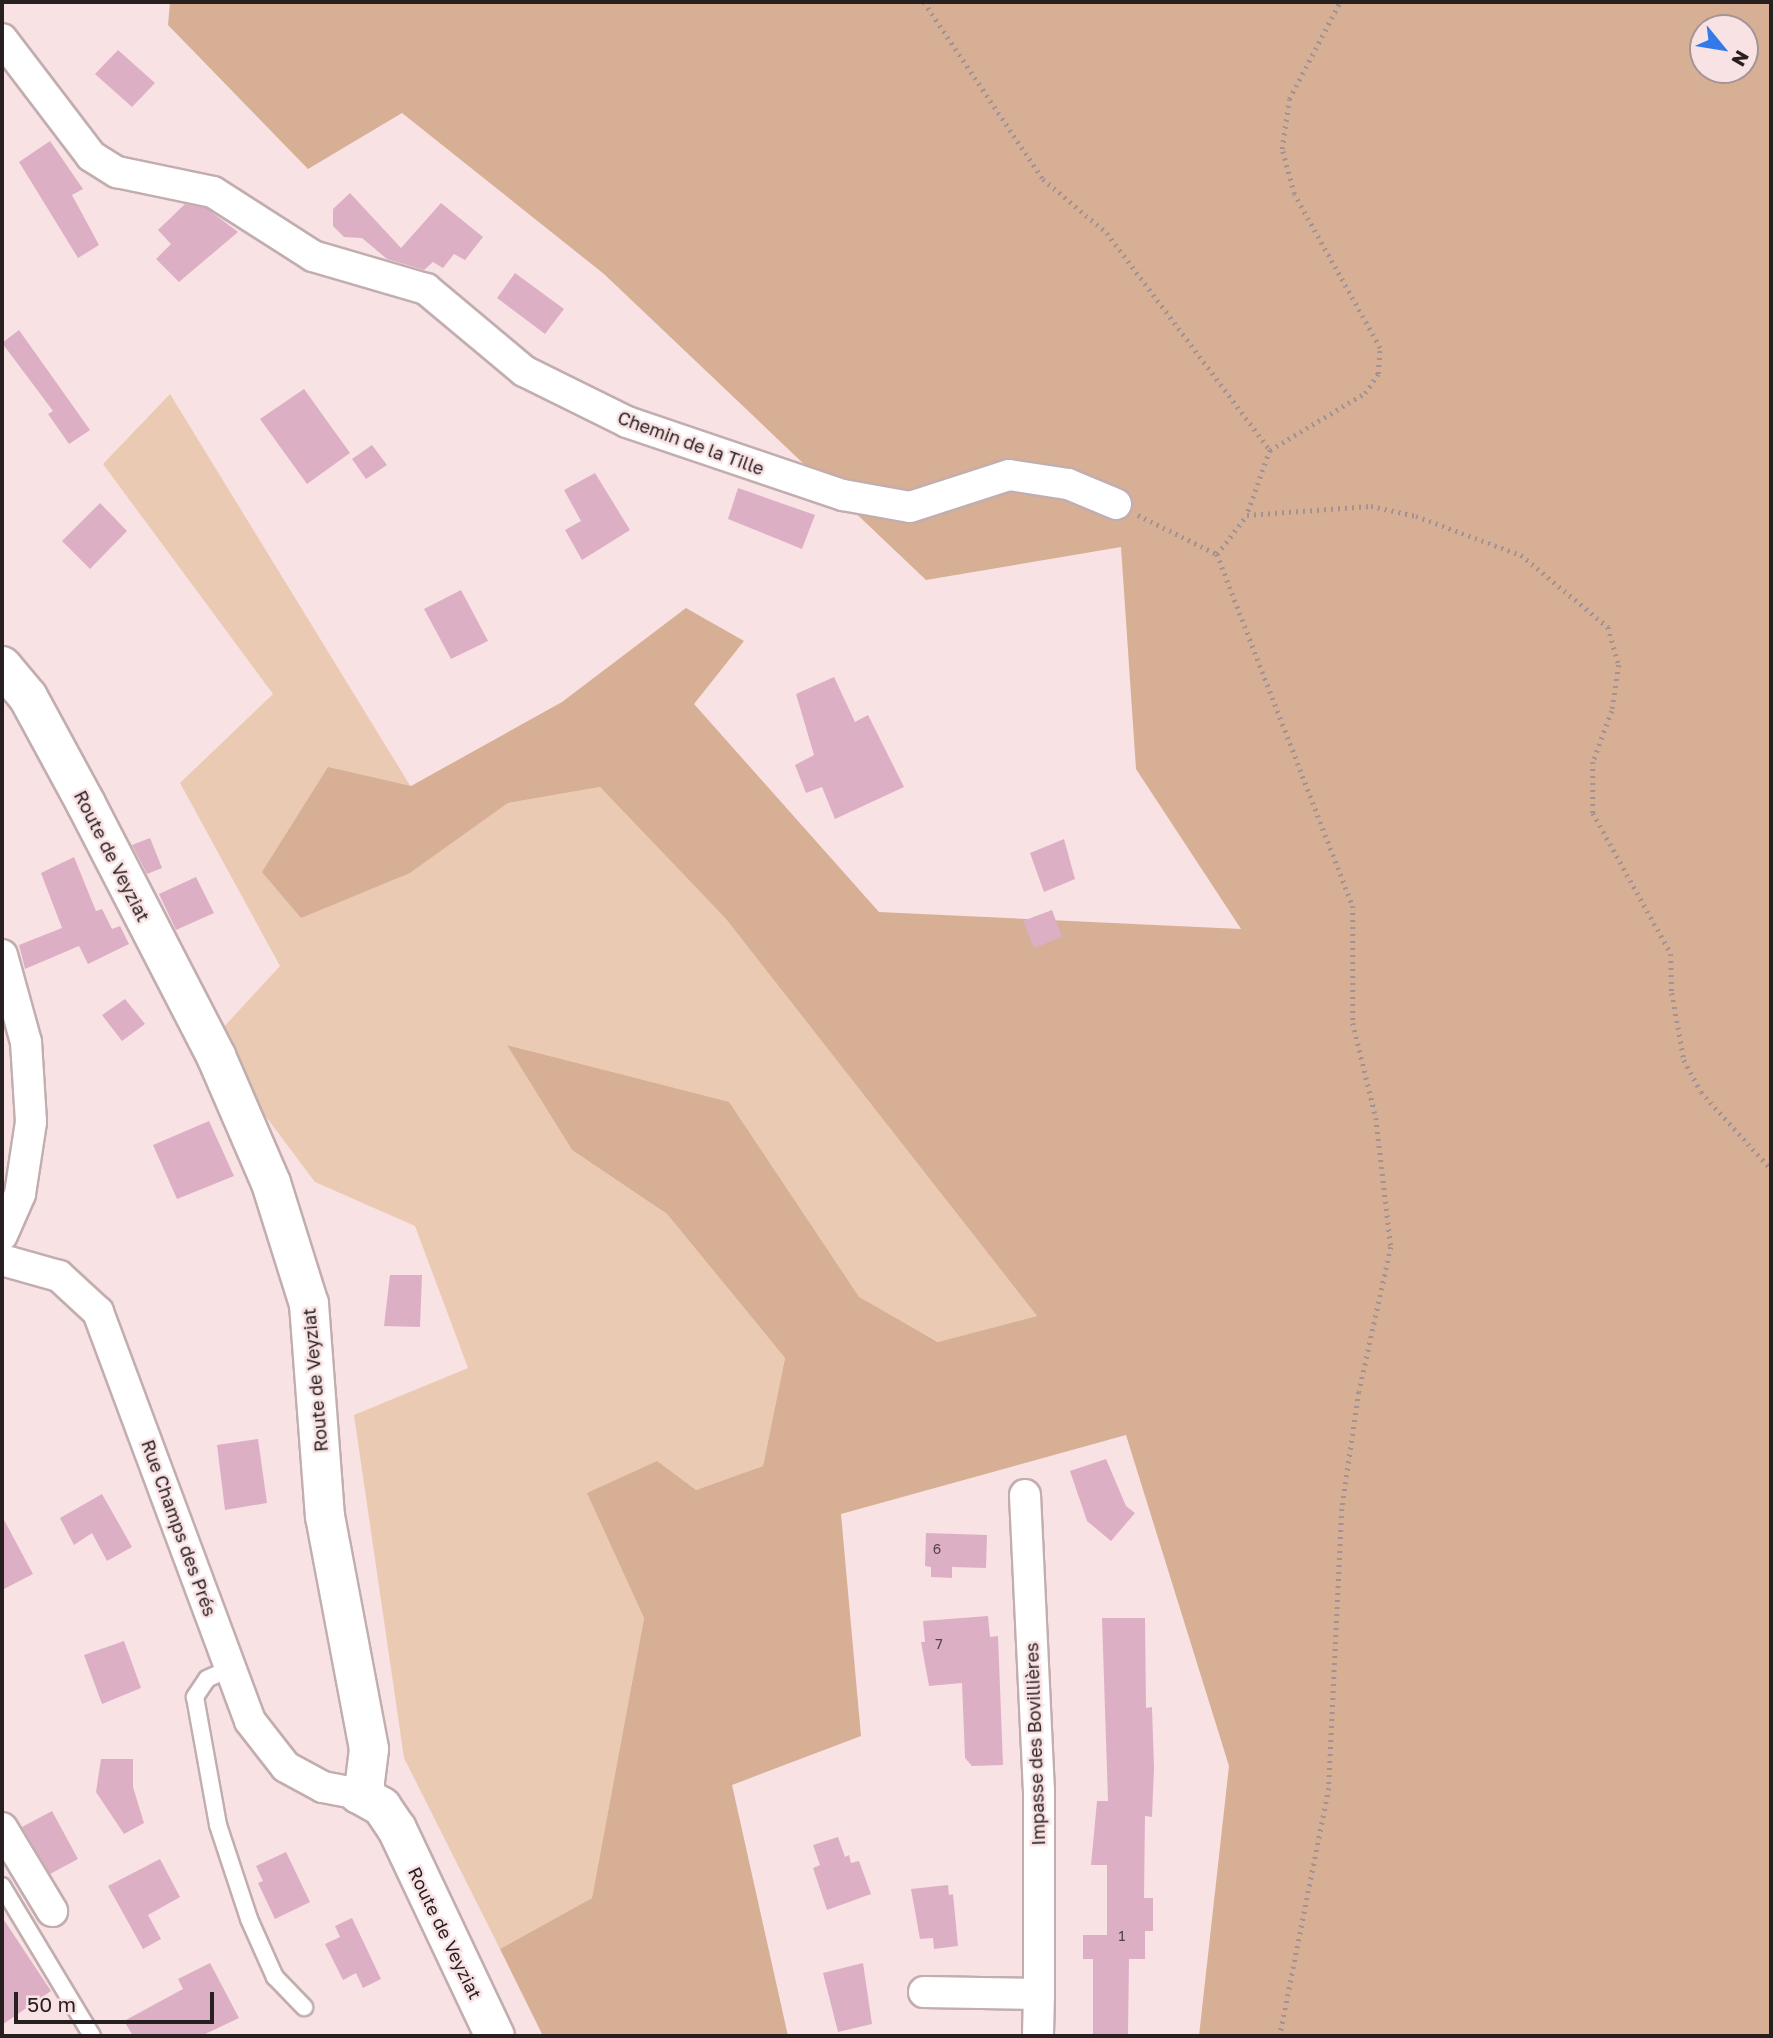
<!DOCTYPE html>
<html>
<head>
<meta charset="utf-8">
<style>
	body { margin:0 }
	#map { position:relative; width:1773px; height:2038px; overflow:hidden; background:#f9e2e4; font-family:"Golos Text",sans-serif }
	div>[style] { position:absolute }
	[style*='--x'] { left:calc(var(--x)*1px); top:calc(var(--y)*1px); width:calc(var(--w)*1px); rotate:calc(var(--a)*1deg) }
	.green>* { inset:0; background:#ebcab4 }
	.forest>* { inset:0; background:#d7af94 }
	.building>* { inset:0; background:#ddafc5 }
	.path>* { height:4.5px; margin-top:-2.25px; transform-origin:0; background:repeating-linear-gradient(90deg,#a39294 0 2px,transparent 0 7px) }
	.roads { filter:drop-shadow(2px 0 #c2adaf) drop-shadow(-2px 0 #c2adaf) drop-shadow(0 2px #c2adaf) drop-shadow(0 -2px #c2adaf) }
	.lane>* { height:16px; margin:-8px; padding:0 8px; transform-origin:8px; border-radius:8px; background:#fff }
	.street>* { height:30px; margin:-15px; padding:0 15px; transform-origin:15px; border-radius:15px; background:#fff }
	.secondary>* { height:38px; margin:-19px; padding:0 19px; transform-origin:19px; border-radius:19px; background:#fff }
	span { translate:-50% -50%; white-space:nowrap; text-align:center; line-height:1.15; -webkit-text-stroke:5px #f9e2e4; paint-order:stroke }
	.number-label { font-size:14px; color:#544349 }
	.number-label span { -webkit-text-stroke-width:0 }
	.street-label { font-size:18px; color:#271f20 }
	.frame { position:absolute; inset:0; border:4px solid #271f20; pointer-events:none }
	.north { position:absolute; left:1689px; top:14px; width:70px; height:70px; box-sizing:border-box; background:#f9e2e4; border:2px solid #a59496; border-radius:50%; rotate:120deg; font-size:19px; font-weight:700; line-height:28px; text-align:center; color:#271f20 }
	.north::after { content:''; display:block; margin:auto; width:24px; height:32px; background:#3379e7; clip-path:polygon(50% 0,100% 100%,50% 72%,0 100%) }
	.scale { position:absolute; left:14px; top:1992px; width:200px; height:32px; box-sizing:border-box; border:4px solid #271f20; border-top:0; padding-left:9px; font-size:21px; line-height:24px; white-space:nowrap; color:#271f20; -webkit-text-stroke:5px #f9e2e4; paint-order:stroke }
</style>
</head>
<body>
<div id="map">
	<div class="green">
		<i style="clip-path:polygon(170px 394px,411px 787px,410px 873px,508px 803px,600px 787px,726px 919px,1037px 1316px,939px 1342px,859px 1298px,729px 1103px,508px 1045px,572px 1150px,667px 1214px,785px 1358px,763px 1466px,696px 1490px,588px 1493px,644px 1618px,592px 1898px,500px 1949px,404px 1758px,354px 1415px,468px 1368px,415px 1226px,315px 1182px,210px 1042px,280px 966px,180px 783px,273px 694px,103px 464px)"></i>
	</div>
	<div class="forest">
		<i style="clip-path:polygon(evenodd,170px 2px,1771px 2px,1771px 2036px,1199px 2036px,1229px 1766px,1126px 1435px,841px 1514px,861px 1736px,732px 1785px,788px 2036px,543px 2036px,500px 1949px,592px 1898px,644px 1618px,587px 1493px,657px 1461px,696px 1490px,763px 1466px,785px 1358px,667px 1214px,572px 1150px,507px 1045px,729px 1102px,859px 1297px,938px 1342px,1037px 1316px,726px 919px,600px 787px,508px 803px,410px 873px,301px 918px,262px 872px,328px 767px,411px 786px,562px 702px,686px 608px,744px 641px,694px 704px,879px 912px,1241px 929px,1136px 769px,1121px 547px,926px 580px,604px 274px,402px 113px,308px 169px,168px 25px,170px 2px,1703px 28px,1745px 28px,1745px 70px,1703px 70px,1703px 28px)"></i>
	</div>
	<div class="building">
		<i style="clip-path:polygon(118px 50px,155px 83px,132px 107px,95px 74px)"></i>
		<i style="clip-path:polygon(50px 141px,83px 189px,72px 195px,99px 245px,78px 258px,19px 162px)"></i>
		<i style="clip-path:polygon(350px 193px,401px 248px,441px 203px,483px 237px,465px 260px,454px 254px,443px 268px,433px 262px,424px 270px,387px 259px,362px 238px,344px 237px,333px 226px,333px 209px)"></i>
		<i style="clip-path:polygon(185px 204px,206px 208px,238px 232px,179px 282px,156px 259px,171px 244px,158px 230px)"></i>
		<i style="clip-path:polygon(515px 273px,564px 309px,545px 334px,497px 298px)"></i>
		<i style="clip-path:polygon(19px 330px,90px 430px,69px 444px,48px 414px,53px 411px,2px 343px)"></i>
		<i style="clip-path:polygon(304px 389px,350px 453px,307px 484px,260px 419px)"></i>
		<i style="clip-path:polygon(372px 445px,387px 465px,366px 479px,352px 459px)"></i>
		<i style="clip-path:polygon(595px 473px,630px 530px,582px 560px,565px 530px,581px 521px,564px 490px)"></i>
		<i style="clip-path:polygon(738px 488px,815px 515px,802px 549px,728px 519px)"></i>
		<i style="clip-path:polygon(100px 503px,127px 531px,90px 569px,62px 541px)"></i>
		<i style="clip-path:polygon(461px 590px,488px 641px,451px 659px,424px 609px)"></i>
		<i style="clip-path:polygon(834px 677px,855px 722px,868px 715px,904px 787px,835px 819px,822px 787px,806px 793px,795px 765px,814px 755px,796px 694px)"></i>
		<i style="clip-path:polygon(150px 838px,162px 868px,147px 874px,132px 845px)"></i>
		<i style="clip-path:polygon(1064px 839px,1075px 879px,1044px 892px,1030px 853px)"></i>
		<i style="clip-path:polygon(74px 857px,96px 911px,102px 909px,112px 929px,120px 926px,129px 944px,88px 964px,79px 946px,25px 969px,19px 945px,62px 928px,41px 873px)"></i>
		<i style="clip-path:polygon(196px 877px,214px 913px,176px 930px,159px 894px)"></i>
		<i style="clip-path:polygon(1052px 910px,1062px 937px,1034px 948px,1023px 921px)"></i>
		<i style="clip-path:polygon(125px 999px,145px 1024px,122px 1041px,102px 1015px)"></i>
		<i style="clip-path:polygon(209px 1121px,234px 1176px,177px 1199px,153px 1145px)"></i>
		<i style="clip-path:polygon(390px 1275px,422px 1275px,420px 1327px,384px 1326px)"></i>
		<i style="clip-path:polygon(258px 1439px,267px 1503px,225px 1510px,217px 1445px)"></i>
		<i style="clip-path:polygon(1106px 1459px,1126px 1506px,1135px 1513px,1111px 1541px,1087px 1521px,1070px 1471px)"></i>
		<i style="clip-path:polygon(102px 1494px,132px 1547px,107px 1561px,92px 1533px,74px 1545px,60px 1518px)"></i>
		<i style="clip-path:polygon(2px 1516px,33px 1574px,2px 1590px)"></i>
		<i style="clip-path:polygon(926px 1533px,987px 1535px,986px 1568px,952px 1567px,952px 1578px,931px 1577px,931px 1567px,925px 1566px)"></i>
		<i style="clip-path:polygon(988px 1616px,990px 1637px,998px 1636px,1003px 1765px,972px 1766px,965px 1758px,962px 1683px,929px 1686px,921px 1642px,925px 1642px,923px 1621px)"></i>
		<i style="clip-path:polygon(1102px 1618px,1145px 1618px,1146px 1708px,1152px 1707px,1154px 1768px,1152px 1817px,1145px 1816px,1144px 1898px,1153px 1898px,1153px 1931px,1145px 1931px,1145px 1959px,1129px 1959px,1128px 2036px,1093px 2036px,1093px 1959px,1083px 1959px,1083px 1935px,1107px 1935px,1107px 1865px,1091px 1865px,1097px 1801px,1108px 1801px)"></i>
		<i style="clip-path:polygon(124px 1641px,141px 1688px,102px 1704px,84px 1655px)"></i>
		<i style="clip-path:polygon(101px 1759px,133px 1759px,133px 1787px,144px 1823px,124px 1834px,96px 1792px)"></i>
		<i style="clip-path:polygon(52px 1811px,78px 1859px,50px 1874px,22px 1827px)"></i>
		<i style="clip-path:polygon(838px 1837px,845px 1857px,849px 1855px,851px 1863px,859px 1861px,871px 1894px,827px 1910px,813px 1868px,820px 1865px,813px 1845px)"></i>
		<i style="clip-path:polygon(286px 1852px,310px 1902px,275px 1919px,258px 1883px,263px 1881px,256px 1866px)"></i>
		<i style="clip-path:polygon(160px 1859px,180px 1897px,148px 1915px,161px 1939px,143px 1949px,108px 1886px)"></i>
		<i style="clip-path:polygon(948px 1885px,949px 1895px,953px 1894px,958px 1946px,934px 1949px,933px 1938px,920px 1939px,911px 1889px)"></i>
		<i style="clip-path:polygon(2px 1917px,51px 1991px,2px 2025px)"></i>
		<i style="clip-path:polygon(352px 1918px,381px 1979px,363px 1988px,356px 1973px,343px 1980px,325px 1944px,340px 1937px,335px 1926px)"></i>
		<i style="clip-path:polygon(210px 1963px,239px 2018px,201px 2036px,133px 2036px,124px 2021px,183px 1989px,178px 1979px)"></i>
		<i style="clip-path:polygon(863px 1963px,872px 2024px,838px 2032px,823px 1973px)"></i>
	</div>
	<div class="path">
		<i style="--x:924;--y:2;--w:213;--a:56.1"></i>
		<i style="--x:1043;--y:179;--w:84;--a:40.2"></i>
		<i style="--x:1107;--y:233;--w:271;--a:53.1"></i>
		<i style="--x:1270;--y:450;--w:69;--a:109.5"></i>
		<i style="--x:1270;--y:450;--w:111;--a:-31"></i>
		<i style="--x:1365;--y:393;--w:23;--a:-56"></i>
		<i style="--x:1378;--y:374;--w:26;--a:-86"></i>
		<i style="--x:1380;--y:348;--w:176;--a:-119.2"></i>
		<i style="--x:1294;--y:194;--w:47;--a:-104.9"></i>
		<i style="--x:1282;--y:149;--w:50;--a:-82"></i>
		<i style="--x:1289;--y:99;--w:110;--a:-62.3"></i>
		<i style="--x:1138;--y:515;--w:88;--a:26.3"></i>
		<i style="--x:1217;--y:554;--w:49;--a:-52.4"></i>
		<i style="--x:1247;--y:515;--w:124;--a:-4.2"></i>
		<i style="--x:1371;--y:506;--w:46;--a:12.5"></i>
		<i style="--x:1416;--y:516;--w:112;--a:20.4"></i>
		<i style="--x:1521;--y:555;--w:113;--a:39.6"></i>
		<i style="--x:1608;--y:627;--w:40;--a:74"></i>
		<i style="--x:1619;--y:665;--w:47;--a:98.7"></i>
		<i style="--x:1612;--y:711;--w:54;--a:110.4"></i>
		<i style="--x:1593;--y:762;--w:51;--a:90"></i>
		<i style="--x:1593;--y:813;--w:161;--a:61"></i>
		<i style="--x:1671;--y:954;--w:39;--a:89"></i>
		<i style="--x:1672;--y:993;--w:68;--a:79.8"></i>
		<i style="--x:1684;--y:1060;--w:36;--a:62"></i>
		<i style="--x:1701;--y:1092;--w:104;--a:47.7"></i>
		<i style="--x:1217;--y:554;--w:377;--a:68.9"></i>
		<i style="--x:1353;--y:906;--w:117;--a:90"></i>
		<i style="--x:1353;--y:1023;--w:98;--a:76.4"></i>
		<i style="--x:1376;--y:1118;--w:130;--a:83.4"></i>
		<i style="--x:1391;--y:1247;--w:148;--a:102.4"></i>
		<i style="--x:1359;--y:1392;--w:118;--a:98.3"></i>
		<i style="--x:1342;--y:1509;--w:279;--a:92.7"></i>
		<i style="--x:1329;--y:1788;--w:253;--a:101.2"></i>
	</div>
	<div class="roads">
		<div class="lane">
			<i style="--x:229;--y:1669;--w:24;--a:156"></i>
			<i style="--x:207;--y:1679;--w:22;--a:124"></i>
			<i style="--x:195;--y:1697;--w:130;--a:79.8"></i>
			<i style="--x:218;--y:1825;--w:99;--a:71.7"></i>
			<i style="--x:249;--y:1919;--w:64;--a:65.9"></i>
			<i style="--x:275;--y:1977;--w:42;--a:46"></i>
			<i style="--x:2;--y:1886;--w:175;--a:59"></i>
		</div>
		<div class="street">
			<i style="--x:2;--y:39;--w:147;--a:52.7"></i>
			<i style="--x:91;--y:156;--w:31;--a:32"></i>
			<i style="--x:117;--y:172;--w:98;--a:11.8"></i>
			<i style="--x:213;--y:192;--w:119;--a:32.6"></i>
			<i style="--x:313;--y:256;--w:118;--a:16.3"></i>
			<i style="--x:426;--y:289;--w:128;--a:39.9"></i>
			<i style="--x:524;--y:371;--w:115;--a:26.3"></i>
			<i style="--x:627;--y:422;--w:228;--a:18.7"></i>
			<i style="--x:843;--y:495;--w:68;--a:10.2"></i>
			<i style="--x:910;--y:507;--w:104;--a:-17.9"></i>
			<i style="--x:1009;--y:475;--w:60;--a:8.7"></i>
			<i style="--x:1068;--y:484;--w:52;--a:22.6"></i>
			<i style="--x:2;--y:955;--w:90;--a:74.6"></i>
			<i style="--x:26;--y:1042;--w:80;--a:86.4"></i>
			<i style="--x:31;--y:1122;--w:73;--a:98.7"></i>
			<i style="--x:20;--y:1194;--w:45;--a:113.7"></i>
			<i style="--x:2;--y:1260;--w:59;--a:15.7"></i>
			<i style="--x:59;--y:1276;--w:53;--a:42.7"></i>
			<i style="--x:98;--y:1312;--w:436;--a:69.6"></i>
			<i style="--x:250;--y:1721;--w:58;--a:52"></i>
			<i style="--x:286;--y:1767;--w:42;--a:28.4"></i>
			<i style="--x:323;--y:1787;--w:37;--a:11"></i>
			<i style="--x:1025;--y:1495;--w:295;--a:87.3"></i>
			<i style="--x:1039;--y:1790;--w:204;--a:90"></i>
			<i style="--x:2;--y:1828;--w:97;--a:58.9"></i>
			<i style="--x:924;--y:1992;--w:115;--a:1"></i>
			<i style="--x:1039;--y:1994;--w:42;--a:91.4"></i>
		</div>
		<div class="secondary">
			<i style="--x:2;--y:666;--w:40;--a:50"></i>
			<i style="--x:28;--y:697;--w:122;--a:61.5"></i>
			<i style="--x:86;--y:804;--w:284;--a:62.7"></i>
			<i style="--x:216;--y:1056;--w:138;--a:66.6"></i>
			<i style="--x:271;--y:1183;--w:127;--a:72.6"></i>
			<i style="--x:309;--y:1304;--w:213;--a:85.7"></i>
			<i style="--x:325;--y:1516;--w:237;--a:79.3"></i>
			<i style="--x:369;--y:1749;--w:35;--a:97"></i>
			<i style="--x:365;--y:1784;--w:12;--a:121"></i>
			<i style="--x:359;--y:1794;--w:26;--a:29"></i>
			<i style="--x:382;--y:1807;--w:27;--a:56"></i>
			<i style="--x:397;--y:1829;--w:229;--a:64.7"></i>
		</div>
	</div>
	<div class="number-label">
		<span style="left:937px;top:1549px">6</span>
		<span style="left:939px;top:1644px">7</span>
		<span style="left:1122px;top:1936px">1</span>
	</div>
	<div class="street-label">
		<span style="left:691px;top:443px;rotate:20deg">Chemin de la Tille</span>
		<span style="left:112px;top:856px;rotate:63deg">Route de Veyziat</span>
		<span style="left:315px;top:1380px;rotate:-95deg">Route de Veyziat</span>
		<span style="left:179px;top:1528px;rotate:70deg">Rue Champs des Prés</span>
		<span style="left:1035px;top:1744px;rotate:-92deg">Impasse des Bovillières</span>
		<span style="left:445px;top:1933px;rotate:64deg">Route de Veyziat</span>
	</div>
	<div class="frame"></div>
	<div class="north">N</div>
	<div class="scale">50 m</div>
</div>
</body>
</html>
